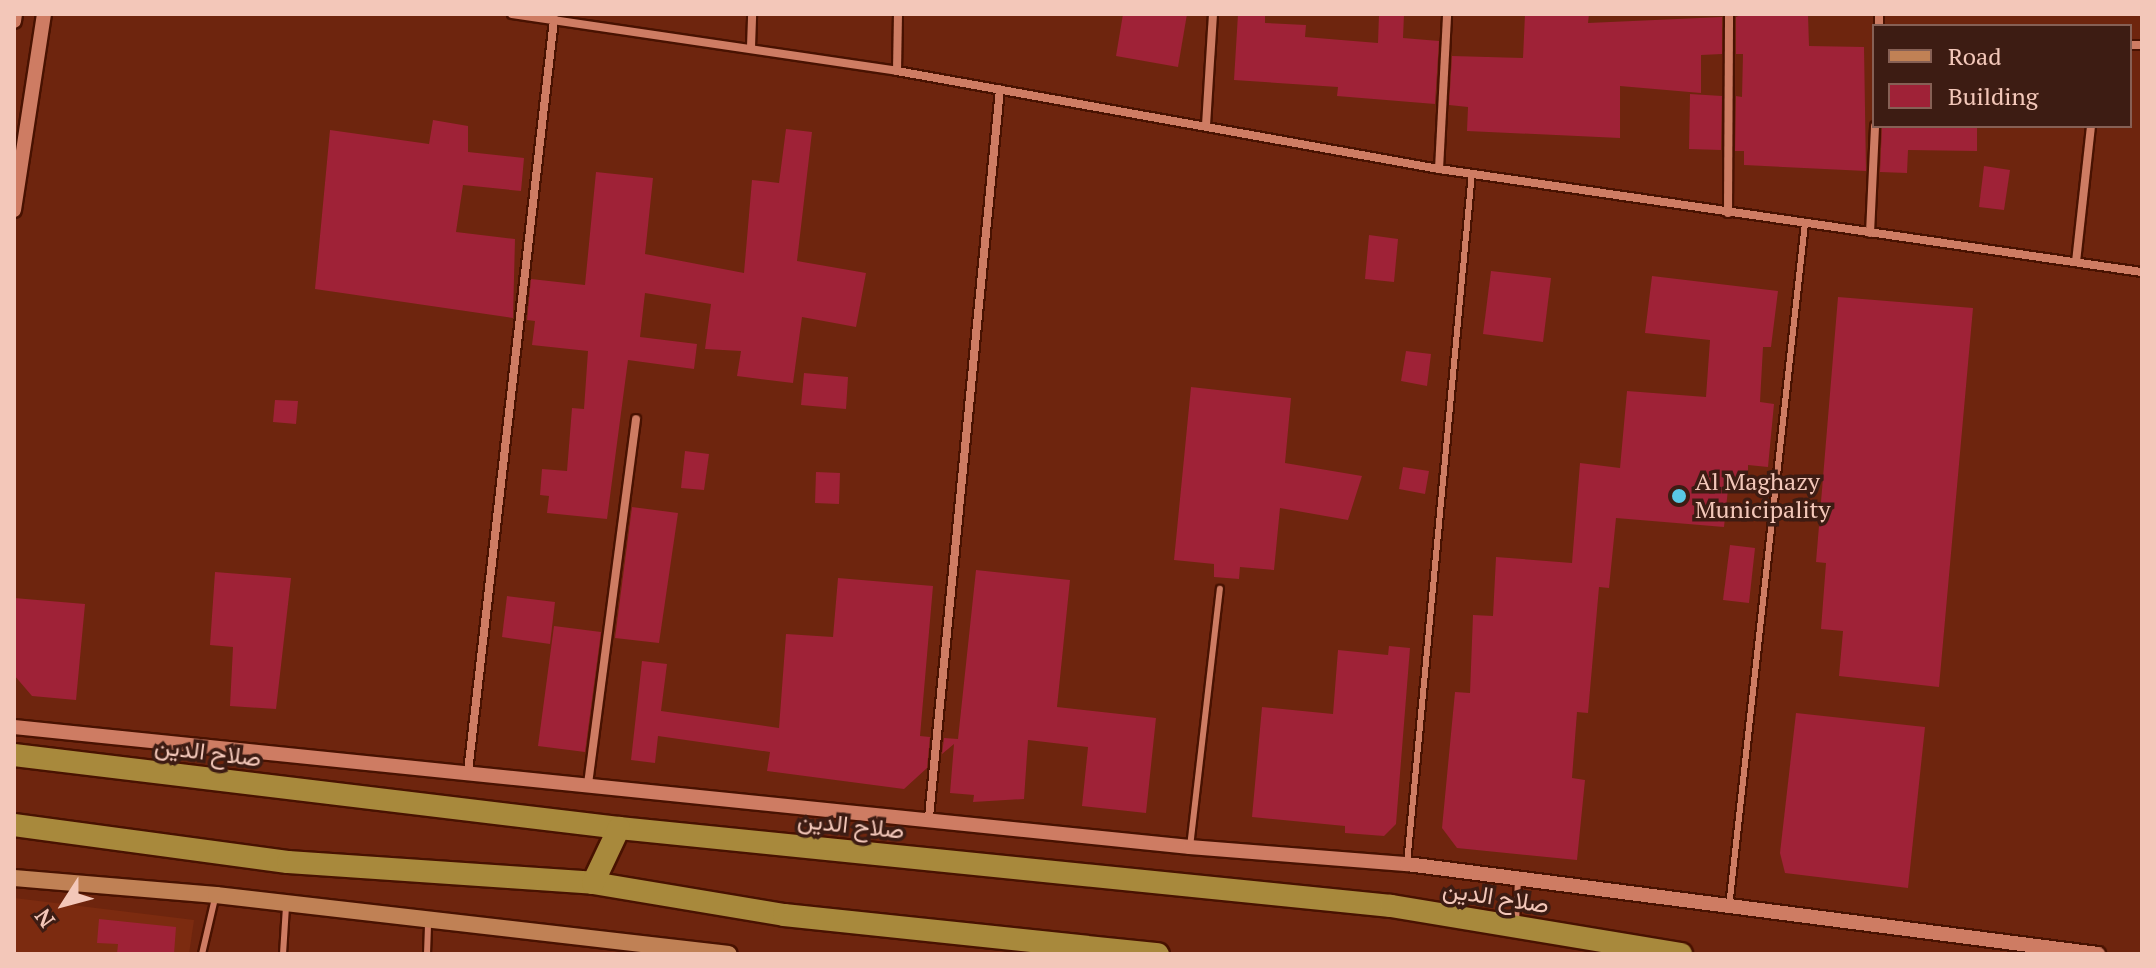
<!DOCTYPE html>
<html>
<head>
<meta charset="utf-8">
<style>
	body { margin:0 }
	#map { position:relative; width:2156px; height:968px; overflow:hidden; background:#6e250e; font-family:"PT Serif",Vazirmatn,serif }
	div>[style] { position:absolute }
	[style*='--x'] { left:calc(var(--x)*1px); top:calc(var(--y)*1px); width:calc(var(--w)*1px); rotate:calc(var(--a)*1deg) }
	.built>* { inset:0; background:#7c2b10 }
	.building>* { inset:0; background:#9f2237 }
	.roads { filter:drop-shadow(2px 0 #481201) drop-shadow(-2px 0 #481201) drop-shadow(0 2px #481201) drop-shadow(0 -2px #481201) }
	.service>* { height:6px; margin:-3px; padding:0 3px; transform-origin:3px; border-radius:3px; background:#ce7c63 }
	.minor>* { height:8px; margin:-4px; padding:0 4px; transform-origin:4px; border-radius:4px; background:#ce7c63 }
	.tertiary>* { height:14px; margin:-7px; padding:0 7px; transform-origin:7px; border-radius:7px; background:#ce7c63 }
	.secondary>* { height:16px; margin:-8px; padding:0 8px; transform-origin:8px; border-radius:8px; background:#c08155 }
	.trunk>* { height:22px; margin:-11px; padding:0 11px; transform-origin:11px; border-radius:11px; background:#a8893c }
	.dots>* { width:22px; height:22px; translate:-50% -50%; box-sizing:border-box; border:4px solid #3d1c13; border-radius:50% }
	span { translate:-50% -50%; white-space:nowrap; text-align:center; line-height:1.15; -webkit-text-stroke:7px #3d1c13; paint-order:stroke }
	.poi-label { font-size:24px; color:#f3c7b9 }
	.left { translate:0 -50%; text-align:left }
	.street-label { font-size:24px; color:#f3c7b9 }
	.frame { position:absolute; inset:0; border:16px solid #f3c7b9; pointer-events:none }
	.legend { position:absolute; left:1872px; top:24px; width:260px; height:104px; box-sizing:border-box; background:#3d1c13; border:2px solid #866055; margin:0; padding:10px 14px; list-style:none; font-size:24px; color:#f3c7b9 }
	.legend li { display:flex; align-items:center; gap:16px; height:40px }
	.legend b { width:40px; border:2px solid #866055 }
	.north { position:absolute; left:24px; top:864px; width:80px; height:80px; -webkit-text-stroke:6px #3d1c13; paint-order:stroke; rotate:234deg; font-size:22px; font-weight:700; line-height:32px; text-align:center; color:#f3c7b9 }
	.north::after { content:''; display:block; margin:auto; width:28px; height:36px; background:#f3c7b9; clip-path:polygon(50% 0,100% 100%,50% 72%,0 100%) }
</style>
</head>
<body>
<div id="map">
	<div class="built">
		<i style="clip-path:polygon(14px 898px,194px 920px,189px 954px,14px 954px)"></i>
	</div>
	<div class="building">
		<i style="clip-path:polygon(1123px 14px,1187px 14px,1178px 67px,1116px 56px)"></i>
		<i style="clip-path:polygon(1238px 14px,1265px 14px,1265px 23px,1306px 25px,1305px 37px,1378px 43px,1379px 14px,1404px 14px,1403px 38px,1439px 41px,1435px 104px,1337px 96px,1338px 87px,1234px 80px)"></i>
		<i style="clip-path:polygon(1525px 14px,1589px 14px,1588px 23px,1722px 17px,1722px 54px,1701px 55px,1701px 93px,1620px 86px,1620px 138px,1467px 131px,1468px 107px,1449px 105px,1452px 56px,1523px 58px)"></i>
		<i style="clip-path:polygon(1744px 14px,1808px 14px,1809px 46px,1864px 47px,1866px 171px,1744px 165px,1744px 151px,1735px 151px,1736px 96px,1742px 97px,1743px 54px,1736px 54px,1736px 17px)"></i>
		<i style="clip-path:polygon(1690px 94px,1722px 96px,1721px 150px,1689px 149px)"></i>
		<i style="clip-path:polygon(433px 120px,468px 126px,468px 152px,524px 158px,521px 191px,463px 185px,456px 232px,515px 239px,513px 318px,315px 289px,330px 130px,429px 144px)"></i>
		<i style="clip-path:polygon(1882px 126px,1977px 126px,1977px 151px,1908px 150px,1907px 173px,1880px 172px)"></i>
		<i style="clip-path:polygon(786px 129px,812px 132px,797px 261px,866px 273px,856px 327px,802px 317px,793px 383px,737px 376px,741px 351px,705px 349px,711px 304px,645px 293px,640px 337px,697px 344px,694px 369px,628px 360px,607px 519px,547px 513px,549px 496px,540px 495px,542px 469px,567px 471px,572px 408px,584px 409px,588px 351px,532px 345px,535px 321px,527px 320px,531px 279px,585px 285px,596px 172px,653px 178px,645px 254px,744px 273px,752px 180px,779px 183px)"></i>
		<i style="clip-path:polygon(1984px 166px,2010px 170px,2004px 210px,1979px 207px)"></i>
		<i style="clip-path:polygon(1369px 235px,1398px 239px,1394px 282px,1365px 279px)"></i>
		<i style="clip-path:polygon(1491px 271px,1551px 278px,1543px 342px,1483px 334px)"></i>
		<i style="clip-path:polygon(1652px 276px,1778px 291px,1771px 347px,1763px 347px,1760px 402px,1774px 404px,1768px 467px,1748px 465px,1748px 489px,1728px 489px,1724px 527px,1616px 518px,1609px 588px,1599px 587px,1588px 713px,1577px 712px,1572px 778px,1585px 780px,1577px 860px,1457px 848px,1442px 828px,1455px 692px,1470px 693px,1473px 615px,1493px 616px,1496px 557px,1572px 563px,1580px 463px,1620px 468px,1627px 391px,1706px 397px,1710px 340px,1645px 333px)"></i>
		<i style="clip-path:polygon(1838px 297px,1973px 308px,1939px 687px,1839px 676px,1843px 631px,1821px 629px,1826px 563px,1816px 562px)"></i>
		<i style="clip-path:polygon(1406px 351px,1431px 354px,1427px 386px,1401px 381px)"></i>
		<i style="clip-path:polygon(804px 373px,848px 377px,846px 409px,801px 405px)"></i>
		<i style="clip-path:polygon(1191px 387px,1291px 398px,1285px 463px,1362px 476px,1348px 520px,1280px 508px,1274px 570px,1240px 567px,1239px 579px,1214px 577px,1214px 564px,1174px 560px)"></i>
		<i style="clip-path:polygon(275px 400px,298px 401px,296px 424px,273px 422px)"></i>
		<i style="clip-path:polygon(685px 451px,709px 454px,704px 490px,681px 488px)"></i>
		<i style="clip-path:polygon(1403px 467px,1429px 471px,1425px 494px,1399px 489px)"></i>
		<i style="clip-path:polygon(816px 472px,840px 473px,839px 504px,815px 503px)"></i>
		<i style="clip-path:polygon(632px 507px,678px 513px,659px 643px,615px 638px)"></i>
		<i style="clip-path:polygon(1730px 545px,1755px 548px,1749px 603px,1723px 600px)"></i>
		<i style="clip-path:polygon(976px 570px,1070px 580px,1057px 707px,1156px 718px,1146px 813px,1082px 806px,1088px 747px,1028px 740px,1024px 799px,973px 802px,974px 795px,950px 793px,954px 744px,942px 754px,944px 738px,958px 739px)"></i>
		<i style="clip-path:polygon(215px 572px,291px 578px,276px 709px,230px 706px,233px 647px,210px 645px)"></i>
		<i style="clip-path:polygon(838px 578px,933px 586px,920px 736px,930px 737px,927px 768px,904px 789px,767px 771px,770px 752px,658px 736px,655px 763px,631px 760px,642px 661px,667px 664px,661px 711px,779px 728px,786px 634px,833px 637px)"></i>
		<i style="clip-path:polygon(507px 596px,555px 602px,550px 644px,502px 637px)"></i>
		<i style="clip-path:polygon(14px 598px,85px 604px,76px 700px,32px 696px,14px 675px)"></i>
		<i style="clip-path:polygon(554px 626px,601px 632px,585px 752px,538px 746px)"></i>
		<i style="clip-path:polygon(1389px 646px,1410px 648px,1396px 824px,1384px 836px,1345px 833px,1345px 826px,1252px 817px,1262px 707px,1333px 714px,1338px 650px,1388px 655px)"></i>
		<i style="clip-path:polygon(1796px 713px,1925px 727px,1908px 888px,1785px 873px,1780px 853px)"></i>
		<i style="clip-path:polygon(99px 919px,176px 927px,174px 954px,117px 954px,118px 944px,97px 943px)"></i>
	</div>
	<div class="roads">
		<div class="service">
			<i style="--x:1190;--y:847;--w:260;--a:-83.4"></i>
			<i style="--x:1407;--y:864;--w:694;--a:-84.63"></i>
			<i style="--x:1729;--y:907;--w:688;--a:-83.66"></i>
			<i style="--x:1516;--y:923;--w:44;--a:-87.4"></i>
			<i style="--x:202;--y:954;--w:57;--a:-76.9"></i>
			<i style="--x:283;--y:954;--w:48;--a:-86.4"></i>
			<i style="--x:427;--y:954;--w:32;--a:-88"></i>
		</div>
		<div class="minor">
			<i style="--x:512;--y:14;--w:389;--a:8.4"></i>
			<i style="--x:897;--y:71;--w:551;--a:10.25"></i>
			<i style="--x:1439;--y:169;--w:711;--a:8.34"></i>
			<i style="--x:1879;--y:26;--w:12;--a:-90"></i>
			<i style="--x:2130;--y:45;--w:12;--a:0"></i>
			<i style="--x:751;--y:47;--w:33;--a:-88"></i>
			<i style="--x:897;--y:71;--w:57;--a:-89"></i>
			<i style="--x:1206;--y:125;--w:111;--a:-86.4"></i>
			<i style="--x:1439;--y:169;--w:155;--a:-87"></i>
			<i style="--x:1728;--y:213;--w:199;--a:-89.7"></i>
			<i style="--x:1870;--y:233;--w:107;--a:-87.3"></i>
			<i style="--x:2076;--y:262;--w:137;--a:-83.7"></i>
			<i style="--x:468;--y:772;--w:758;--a:-83.48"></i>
			<i style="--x:588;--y:784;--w:368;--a:-82.5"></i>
			<i style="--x:929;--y:817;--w:731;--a:-84.43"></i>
		</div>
		<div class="tertiary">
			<i style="--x:14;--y:21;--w:7;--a:-82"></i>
			<i style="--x:14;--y:210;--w:198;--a:-81.3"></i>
			<i style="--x:14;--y:727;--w:1182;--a:5.83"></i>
			<i style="--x:1190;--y:847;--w:218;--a:4.5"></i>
			<i style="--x:1407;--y:864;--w:697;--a:7.42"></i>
		</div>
		<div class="secondary">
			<i style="--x:14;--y:878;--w:203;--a:4.8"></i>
			<i style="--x:216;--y:895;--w:516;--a:6.56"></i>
		</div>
		<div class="trunk">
			<i style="--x:14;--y:755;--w:609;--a:6.88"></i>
			<i style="--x:619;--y:828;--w:776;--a:5.77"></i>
			<i style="--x:1391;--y:906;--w:294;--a:9.4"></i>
			<i style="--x:14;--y:825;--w:276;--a:7.7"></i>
			<i style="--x:288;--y:862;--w:306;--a:3.9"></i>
			<i style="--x:593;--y:883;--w:194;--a:9.5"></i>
			<i style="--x:784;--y:915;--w:376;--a:6"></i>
			<i style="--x:593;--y:883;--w:61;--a:-64.7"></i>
		</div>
	</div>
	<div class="dots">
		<i style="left:1679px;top:496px;background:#59c8e5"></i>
	</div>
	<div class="poi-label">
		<span class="left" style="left:1695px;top:496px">Al Maghazy<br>Municipality</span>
	</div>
	<div class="street-label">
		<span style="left:208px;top:752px;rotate:7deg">صلاح الدين</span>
		<span style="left:851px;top:825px;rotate:6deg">صلاح الدين</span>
		<span style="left:1496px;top:897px;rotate:9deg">صلاح الدين</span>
	</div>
	<div class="frame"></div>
	<ul class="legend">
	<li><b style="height:10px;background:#c08155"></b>Road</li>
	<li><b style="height:22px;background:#9f2237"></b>Building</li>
	</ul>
	<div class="north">N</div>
</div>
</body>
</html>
